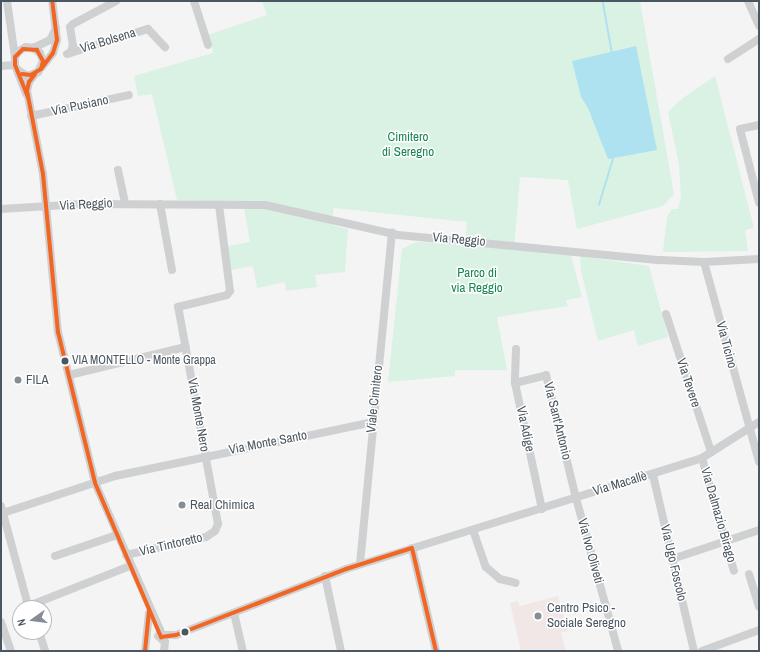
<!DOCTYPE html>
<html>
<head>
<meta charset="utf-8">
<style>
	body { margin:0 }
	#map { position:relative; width:760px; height:652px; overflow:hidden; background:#f4f4f4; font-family:"Archivo Narrow",sans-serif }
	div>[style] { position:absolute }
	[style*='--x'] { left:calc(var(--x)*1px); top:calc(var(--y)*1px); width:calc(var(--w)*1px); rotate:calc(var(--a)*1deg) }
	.medical>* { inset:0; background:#f1e7e6 }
	.green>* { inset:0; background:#d9f2e3 }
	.water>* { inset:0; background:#aee2f0 }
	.stream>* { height:1.5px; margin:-0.75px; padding:0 0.75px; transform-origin:0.75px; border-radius:0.75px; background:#aee2f0 }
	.minor>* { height:8px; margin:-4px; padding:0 4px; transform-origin:4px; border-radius:4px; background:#ced0d2 }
	.bus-1>* { height:4px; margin:-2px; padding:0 2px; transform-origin:2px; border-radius:2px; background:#f26522 }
	.dots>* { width:11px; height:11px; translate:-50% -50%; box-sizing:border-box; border:2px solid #fff; border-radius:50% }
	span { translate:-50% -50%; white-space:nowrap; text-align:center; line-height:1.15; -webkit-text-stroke:3px #fff; paint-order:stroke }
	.bus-label { font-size:12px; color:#4a5661 }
	.left { translate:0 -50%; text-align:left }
	.street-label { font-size:13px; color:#4a5661 }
	.park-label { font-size:13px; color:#17864f }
	.poi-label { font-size:13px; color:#4a5661 }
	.frame { position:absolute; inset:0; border:2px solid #4a5661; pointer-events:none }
	.north { position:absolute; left:12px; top:600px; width:40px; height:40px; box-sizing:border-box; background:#fff; border:1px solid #b7bbc0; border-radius:50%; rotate:256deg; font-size:11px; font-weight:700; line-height:16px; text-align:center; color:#4a5661 }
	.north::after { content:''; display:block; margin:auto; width:14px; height:18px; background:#868d94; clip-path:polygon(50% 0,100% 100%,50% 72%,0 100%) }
</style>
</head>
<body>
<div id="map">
	<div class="medical">
		<i style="clip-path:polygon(558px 596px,568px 631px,561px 633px,566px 651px,521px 651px,510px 603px,518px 601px,520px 606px)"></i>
	</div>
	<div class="green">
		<i style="clip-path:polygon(262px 1px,492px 1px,491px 10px,492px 1px,640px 1px,674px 194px,663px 206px,577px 229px,568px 180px,520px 177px,514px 249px,571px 255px,582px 297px,566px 300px,568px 306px,497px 317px,507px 370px,455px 370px,455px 376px,388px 382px,402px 249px,416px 242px,465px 244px,467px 222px,334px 208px,335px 196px,332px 225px,348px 229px,345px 272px,315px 275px,317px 287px,286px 291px,285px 282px,257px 288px,253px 266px,231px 270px,228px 246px,250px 242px,243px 202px,177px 200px,152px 94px,138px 96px,134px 76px,213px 53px,208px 35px,267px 15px)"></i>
		<i style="clip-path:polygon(715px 76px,754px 228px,745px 230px,748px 251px,666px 252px,663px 251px,667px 217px,672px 209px,678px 209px,681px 197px,679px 165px,668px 112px,683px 98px)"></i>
		<i style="clip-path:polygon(580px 256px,649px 266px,668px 337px,638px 346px,634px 330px,598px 341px,581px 271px)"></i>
	</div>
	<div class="water">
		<i style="clip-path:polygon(636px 46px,657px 150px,608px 159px,588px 108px,581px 97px,572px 61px)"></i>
	</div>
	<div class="stream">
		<i style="--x:603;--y:1;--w:51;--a:79.8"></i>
		<i style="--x:599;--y:205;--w:48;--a:-73.1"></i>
	</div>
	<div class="minor">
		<i style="--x:7;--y:1;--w:57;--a:81.9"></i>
		<i style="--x:194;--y:1;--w:46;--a:72.3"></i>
		<i style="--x:748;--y:1;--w:27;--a:66"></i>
		<i style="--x:33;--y:48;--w:19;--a:-25"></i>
		<i style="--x:50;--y:40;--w:13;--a:-63"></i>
		<i style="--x:70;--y:53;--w:8;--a:-67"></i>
		<i style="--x:73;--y:46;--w:19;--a:-99"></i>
		<i style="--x:70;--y:27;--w:4;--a:-45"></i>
		<i style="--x:73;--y:24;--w:49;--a:-28.1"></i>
		<i style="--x:67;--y:54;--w:85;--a:-17.2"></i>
		<i style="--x:148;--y:29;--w:25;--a:47"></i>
		<i style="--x:728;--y:59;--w:37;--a:-33"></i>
		<i style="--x:1;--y:66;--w:14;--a:-4"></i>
		<i style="--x:42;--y:67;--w:18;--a:-52"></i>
		<i style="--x:53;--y:53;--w:14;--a:-73"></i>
		<i style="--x:57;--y:40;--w:39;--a:-97"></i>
		<i style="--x:18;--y:70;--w:11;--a:34"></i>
		<i style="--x:27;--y:76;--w:12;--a:-20"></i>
		<i style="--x:38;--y:72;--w:12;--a:-66"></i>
		<i style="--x:43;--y:61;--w:9;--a:-111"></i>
		<i style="--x:40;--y:53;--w:9;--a:-144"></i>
		<i style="--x:33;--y:48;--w:7;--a:-172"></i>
		<i style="--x:26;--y:47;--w:8;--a:150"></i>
		<i style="--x:19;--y:51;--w:7;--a:124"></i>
		<i style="--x:15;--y:57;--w:8;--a:90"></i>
		<i style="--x:15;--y:65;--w:31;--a:69"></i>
		<i style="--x:35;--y:74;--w:10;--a:127"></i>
		<i style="--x:29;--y:82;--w:9;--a:103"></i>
		<i style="--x:27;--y:91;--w:85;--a:79.1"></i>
		<i style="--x:43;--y:174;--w:159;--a:84.6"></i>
		<i style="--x:58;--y:332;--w:155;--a:76.2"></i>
		<i style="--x:95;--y:483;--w:161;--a:66.1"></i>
		<i style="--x:160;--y:630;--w:7;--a:82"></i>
		<i style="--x:31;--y:116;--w:100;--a:-12.1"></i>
		<i style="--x:759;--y:125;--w:19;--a:168"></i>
		<i style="--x:740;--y:129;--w:76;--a:75.6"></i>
		<i style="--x:118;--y:170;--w:34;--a:78"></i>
		<i style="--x:160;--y:204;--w:67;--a:79.7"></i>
		<i style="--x:1;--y:209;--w:81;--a:-3.5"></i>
		<i style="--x:82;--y:204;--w:183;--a:0.3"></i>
		<i style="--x:265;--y:205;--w:136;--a:12.7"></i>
		<i style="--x:398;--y:235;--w:263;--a:5.5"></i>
		<i style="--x:660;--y:260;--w:44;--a:2.6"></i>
		<i style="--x:704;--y:262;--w:55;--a:-3.1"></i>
		<i style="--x:704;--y:262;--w:207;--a:74.6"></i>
		<i style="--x:666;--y:314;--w:145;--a:71.9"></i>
		<i style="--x:516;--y:349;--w:34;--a:92"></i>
		<i style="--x:515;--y:383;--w:129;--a:77.9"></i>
		<i style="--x:69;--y:375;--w:120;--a:-13.5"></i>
		<i style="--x:515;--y:383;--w:32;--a:-14"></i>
		<i style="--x:546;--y:375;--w:127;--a:76.3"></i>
		<i style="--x:576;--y:498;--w:159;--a:74.6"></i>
		<i style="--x:702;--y:458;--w:117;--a:74.2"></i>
		<i style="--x:653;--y:475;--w:181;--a:76.9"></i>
		<i style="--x:1;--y:506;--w:99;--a:74.8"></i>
		<i style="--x:27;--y:602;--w:8;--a:50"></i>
		<i style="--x:3;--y:513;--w:118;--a:-18.3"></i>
		<i style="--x:115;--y:476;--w:264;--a:-11.8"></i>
		<i style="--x:473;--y:530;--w:39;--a:71"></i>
		<i style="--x:486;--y:567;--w:18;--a:41"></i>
		<i style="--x:500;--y:579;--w:16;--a:14"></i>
		<i style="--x:412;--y:548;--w:106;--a:76.9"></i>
		<i style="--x:126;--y:555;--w:82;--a:-12.7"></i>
		<i style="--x:206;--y:537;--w:11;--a:-34"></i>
		<i style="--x:215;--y:531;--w:8;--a:-67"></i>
		<i style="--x:218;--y:524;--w:221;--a:-100.4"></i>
		<i style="--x:178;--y:307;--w:50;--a:-13.8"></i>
		<i style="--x:227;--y:295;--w:5;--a:-53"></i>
		<i style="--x:230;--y:291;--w:87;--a:-97.3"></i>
		<i style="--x:55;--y:556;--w:65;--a:-18.7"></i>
		<i style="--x:672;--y:559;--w:92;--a:-18.4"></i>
		<i style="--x:360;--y:564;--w:333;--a:-84.5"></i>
		<i style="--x:749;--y:574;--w:34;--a:73"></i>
		<i style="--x:325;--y:576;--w:77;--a:78"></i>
		<i style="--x:31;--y:605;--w:106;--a:-21.5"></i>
		<i style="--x:234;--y:613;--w:39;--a:77"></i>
		<i style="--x:1;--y:622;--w:31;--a:71"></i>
		<i style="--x:39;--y:632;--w:20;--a:72"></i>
		<i style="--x:158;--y:636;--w:9;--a:41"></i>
		<i style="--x:165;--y:642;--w:9;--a:96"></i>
		<i style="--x:161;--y:638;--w:5;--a:-37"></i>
		<i style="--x:165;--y:635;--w:11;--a:0"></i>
		<i style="--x:176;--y:635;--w:182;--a:-21.2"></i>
		<i style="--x:346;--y:569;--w:373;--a:-17.3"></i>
		<i style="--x:702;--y:458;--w:67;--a:-32.3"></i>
		<i style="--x:145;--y:651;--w:38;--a:-84"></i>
		<i style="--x:702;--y:651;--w:61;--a:-20.2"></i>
	</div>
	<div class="bus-1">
		<i style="--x:41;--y:69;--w:20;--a:-53"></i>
		<i style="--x:53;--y:53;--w:14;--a:-73"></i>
		<i style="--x:57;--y:40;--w:39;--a:-97"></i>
		<i style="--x:22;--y:74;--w:9;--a:6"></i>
		<i style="--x:31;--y:75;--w:12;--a:-31"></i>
		<i style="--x:41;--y:69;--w:8;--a:-76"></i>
		<i style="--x:43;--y:61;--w:13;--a:-119"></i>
		<i style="--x:37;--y:50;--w:14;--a:-176"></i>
		<i style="--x:23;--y:49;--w:11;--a:135"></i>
		<i style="--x:15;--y:57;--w:8;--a:90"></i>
		<i style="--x:15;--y:65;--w:35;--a:68"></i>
		<i style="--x:35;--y:74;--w:10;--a:127"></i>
		<i style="--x:29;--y:82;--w:9;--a:103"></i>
		<i style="--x:27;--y:91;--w:85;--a:79.1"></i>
		<i style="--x:43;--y:174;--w:159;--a:84.6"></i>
		<i style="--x:58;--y:332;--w:155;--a:76.2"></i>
		<i style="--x:95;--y:483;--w:168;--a:66.8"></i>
		<i style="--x:161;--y:637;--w:15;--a:-8"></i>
		<i style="--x:176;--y:635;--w:182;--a:-21.2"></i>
		<i style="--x:346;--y:569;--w:69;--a:-17.7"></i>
		<i style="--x:412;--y:548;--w:106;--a:76.9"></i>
		<i style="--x:145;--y:651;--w:40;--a:-84.3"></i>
	</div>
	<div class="dots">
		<i style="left:65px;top:361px;background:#4a5661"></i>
		<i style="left:18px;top:380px;background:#868d94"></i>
		<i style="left:182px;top:505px;background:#868d94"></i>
		<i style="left:538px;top:616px;background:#868d94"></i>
		<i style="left:185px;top:632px;background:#4a5661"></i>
	</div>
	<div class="bus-label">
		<span class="left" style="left:72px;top:361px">VIA MONTELLO ‐ Monte Grappa</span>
	</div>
	<div class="street-label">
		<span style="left:108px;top:41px;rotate:-17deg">Via Bolsena</span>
		<span style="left:80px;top:106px;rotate:-12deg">Via Pusiano</span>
		<span style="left:86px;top:205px;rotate:-3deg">Via Reggio</span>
		<span style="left:459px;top:240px;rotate:5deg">Via Reggio</span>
		<span style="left:726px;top:345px;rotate:75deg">Via Ticino</span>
		<span style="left:688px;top:383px;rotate:72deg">Via Tevere</span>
		<span style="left:375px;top:399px;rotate:-84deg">Viale Cimitero</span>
		<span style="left:198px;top:415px;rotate:80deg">Via Monte Nero</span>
		<span style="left:557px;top:421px;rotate:76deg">Via Sant'Antonio</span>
		<span style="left:525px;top:429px;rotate:78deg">Via Adige</span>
		<span style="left:268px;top:443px;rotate:-11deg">Via Monte Santo</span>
		<span style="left:620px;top:484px;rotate:-17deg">Via Macallè</span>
		<span style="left:718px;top:515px;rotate:74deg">Via Dalmazio Birago</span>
		<span style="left:171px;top:545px;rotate:-13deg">Via Tintoretto</span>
		<span style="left:590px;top:551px;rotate:75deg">Via Ivo Oliveti</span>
		<span style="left:673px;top:563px;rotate:77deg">Via Ugo Foscolo</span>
	</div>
	<div class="park-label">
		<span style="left:408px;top:145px">Cimitero<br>di Seregno</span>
		<span style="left:477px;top:281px">Parco di<br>via Reggio</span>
	</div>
	<div class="poi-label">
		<span class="left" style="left:26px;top:380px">FILA</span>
		<span class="left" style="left:190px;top:505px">Real Chimica</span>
		<span class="left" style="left:547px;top:616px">Centro Psico -<br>Sociale Seregno</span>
	</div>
	<div class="frame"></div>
	<div class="north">N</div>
</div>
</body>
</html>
